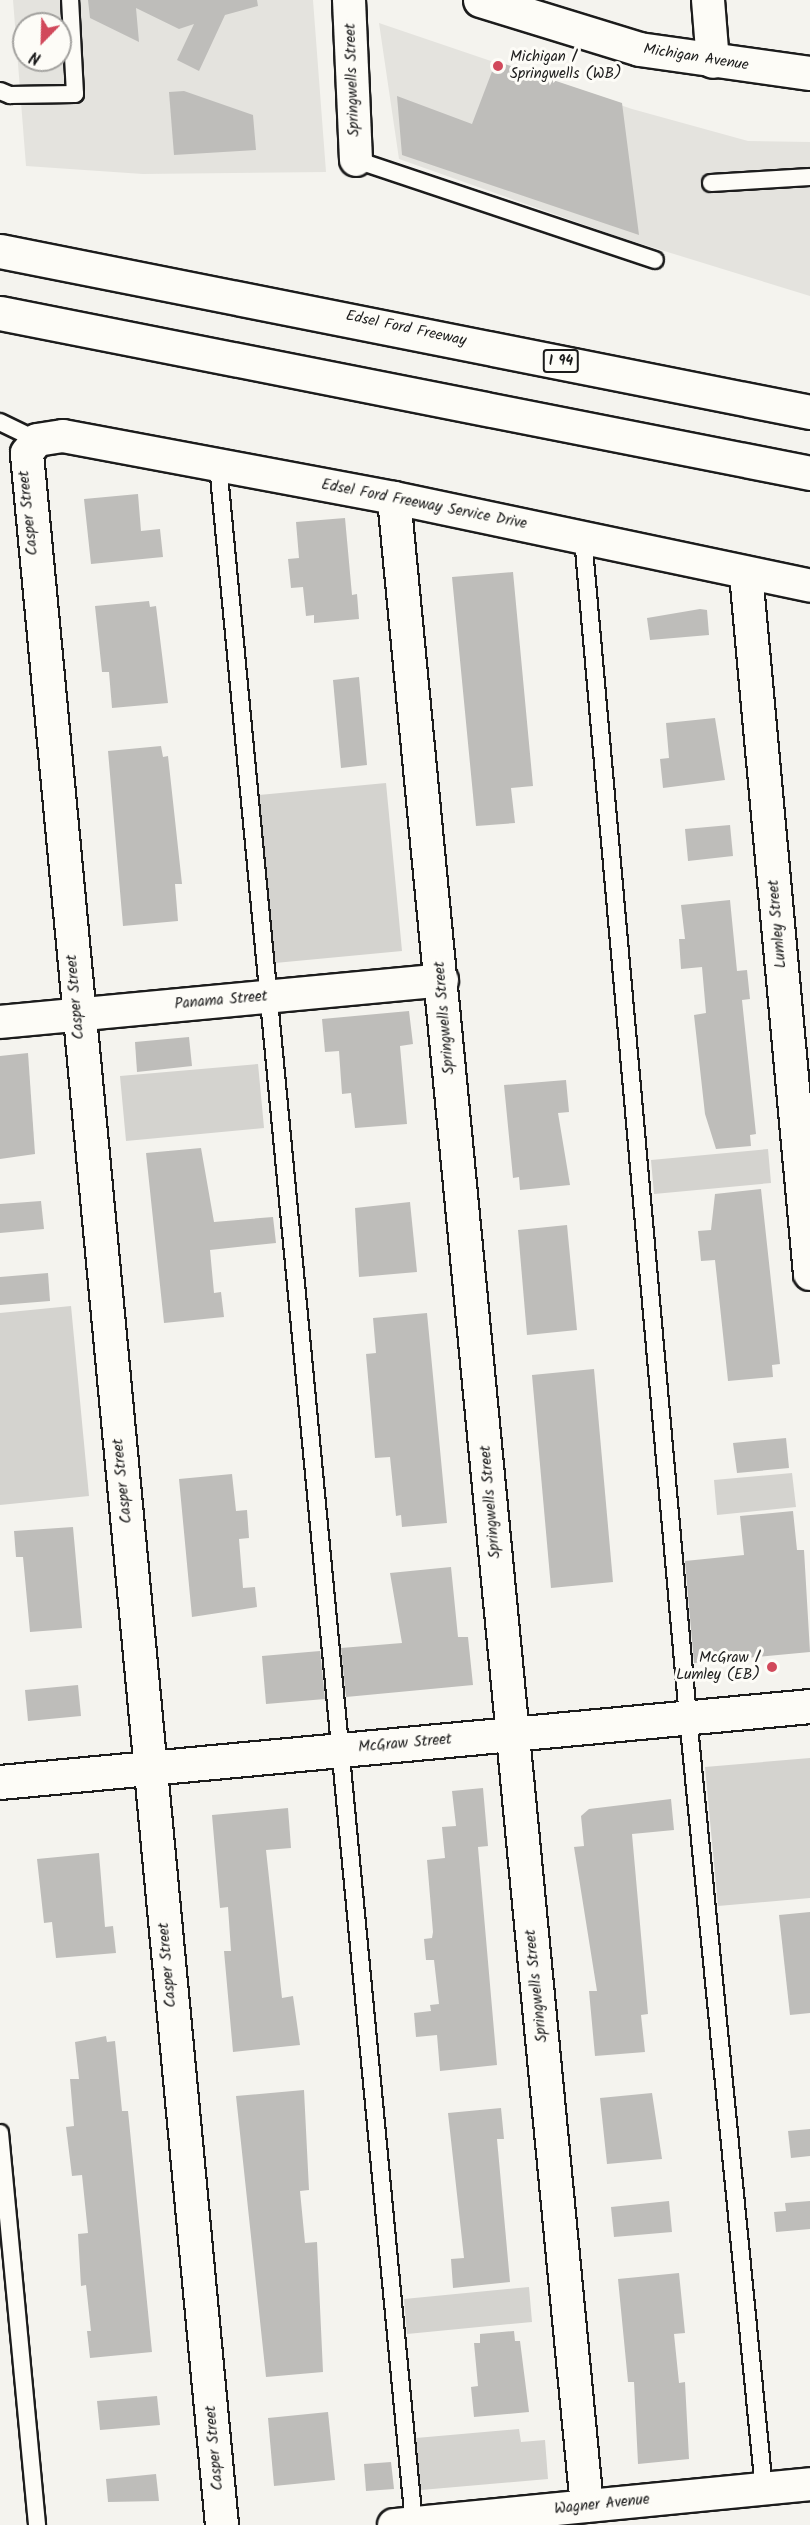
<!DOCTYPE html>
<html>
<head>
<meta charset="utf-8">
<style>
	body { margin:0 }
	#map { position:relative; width:810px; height:2525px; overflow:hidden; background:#f4f3ee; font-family:Kalam,sans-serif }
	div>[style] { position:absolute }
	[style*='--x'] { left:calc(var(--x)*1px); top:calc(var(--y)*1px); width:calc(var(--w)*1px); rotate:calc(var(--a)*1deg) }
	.built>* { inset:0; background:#e4e3de }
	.green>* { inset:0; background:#d4d3cf }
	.building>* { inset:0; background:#bebdba }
	.roads { filter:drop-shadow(2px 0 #1c1c1c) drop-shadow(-2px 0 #1c1c1c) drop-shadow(0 2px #1c1c1c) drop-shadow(0 -2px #1c1c1c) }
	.service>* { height:16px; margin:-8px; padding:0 8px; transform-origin:8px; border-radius:8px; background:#fdfcf7 }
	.minor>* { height:32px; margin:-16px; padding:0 16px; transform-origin:16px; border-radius:16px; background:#fdfcf7 }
	.tertiary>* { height:33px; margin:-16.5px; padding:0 16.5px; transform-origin:16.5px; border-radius:16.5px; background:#fdfcf7 }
	.primary>* { height:33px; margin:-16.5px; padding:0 16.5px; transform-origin:16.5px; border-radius:16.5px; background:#fdfcf7 }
	.motorway>* { height:33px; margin:-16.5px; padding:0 16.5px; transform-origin:16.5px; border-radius:16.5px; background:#fdfcf7 }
	.dots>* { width:16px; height:16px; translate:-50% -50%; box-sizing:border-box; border:3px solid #fdfcf7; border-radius:50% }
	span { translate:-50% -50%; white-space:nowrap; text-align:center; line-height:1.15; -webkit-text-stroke:6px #fdfcf7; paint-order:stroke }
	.shield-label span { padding:2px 4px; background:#fdfcf7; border:2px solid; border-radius:4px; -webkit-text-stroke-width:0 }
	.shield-label { font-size:14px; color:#1c1c1c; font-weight:700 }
	.poi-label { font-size:15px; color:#1c1c1c }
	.left { translate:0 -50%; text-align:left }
	.right { translate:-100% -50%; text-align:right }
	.street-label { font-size:15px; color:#1c1c1c }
	.north { position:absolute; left:12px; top:12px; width:60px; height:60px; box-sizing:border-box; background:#fdfcf7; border:2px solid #a3a29f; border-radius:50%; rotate:203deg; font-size:16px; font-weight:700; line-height:24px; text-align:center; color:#1c1c1c }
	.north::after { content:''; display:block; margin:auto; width:21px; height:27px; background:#d1495b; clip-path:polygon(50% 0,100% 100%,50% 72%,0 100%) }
</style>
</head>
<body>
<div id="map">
	<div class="built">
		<i style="clip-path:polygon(evenodd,13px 0,313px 0,326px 172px,143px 174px,26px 166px,13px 0,24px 24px,60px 24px,60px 60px,24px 60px,24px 24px)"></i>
		<i style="clip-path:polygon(379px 23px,632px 109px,748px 141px,810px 142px,810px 296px,619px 237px,399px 159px)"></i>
	</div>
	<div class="green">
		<i style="clip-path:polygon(386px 783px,402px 951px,275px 963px,259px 795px)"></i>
		<i style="clip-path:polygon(258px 1064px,264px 1128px,126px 1141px,120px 1076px)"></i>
		<i style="clip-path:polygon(768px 1149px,771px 1183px,654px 1194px,651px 1160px)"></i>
		<i style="clip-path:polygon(71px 1306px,89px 1496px,0 1505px,0 1313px)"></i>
		<i style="clip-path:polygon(792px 1473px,796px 1507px,717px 1515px,714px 1480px)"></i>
		<i style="clip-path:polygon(810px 1758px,810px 1898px,718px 1906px,705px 1767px)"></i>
		<i style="clip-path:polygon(529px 2287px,532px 2322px,407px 2334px,404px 2299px)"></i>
		<i style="clip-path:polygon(519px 2429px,521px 2442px,545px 2440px,548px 2479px,421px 2490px,416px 2438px)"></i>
	</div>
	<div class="building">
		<i style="clip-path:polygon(88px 0,257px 0,258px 6px,225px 15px,199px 71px,177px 60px,194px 24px,179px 29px,136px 8px,139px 42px,90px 18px)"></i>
		<i style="clip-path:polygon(496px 61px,622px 103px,639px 235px,402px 155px,397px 96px,472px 124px)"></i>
		<i style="clip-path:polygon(184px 91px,253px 115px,256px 150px,174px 155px,169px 92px)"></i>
		<i style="clip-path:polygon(138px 494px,141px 531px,160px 529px,163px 557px,91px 564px,84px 499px)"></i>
		<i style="clip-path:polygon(345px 518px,352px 595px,357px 594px,359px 619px,314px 623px,314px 615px,306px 616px,303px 587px,291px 588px,288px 559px,299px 558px,296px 522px)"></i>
		<i style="clip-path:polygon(513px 572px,533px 786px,511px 788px,515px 823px,476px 826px,452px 577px)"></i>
		<i style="clip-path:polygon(149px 601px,150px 607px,156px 606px,168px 703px,112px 708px,109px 672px,102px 672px,95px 606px)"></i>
		<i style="clip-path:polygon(700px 609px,707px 610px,709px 635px,650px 640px,647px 618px)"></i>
		<i style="clip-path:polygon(359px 677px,367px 765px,341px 768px,333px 680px)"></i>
		<i style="clip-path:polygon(715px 718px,725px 780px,663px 788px,660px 759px,669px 758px,666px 723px)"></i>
		<i style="clip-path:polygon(161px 746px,163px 757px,168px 756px,182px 884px,175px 884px,178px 921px,123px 926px,108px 751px)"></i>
		<i style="clip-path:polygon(730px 825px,733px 856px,688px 861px,685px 829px)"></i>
		<i style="clip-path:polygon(730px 900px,737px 971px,747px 970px,750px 999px,742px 1000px,756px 1134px,750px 1135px,751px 1146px,716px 1149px,705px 1114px,694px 1015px,706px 1013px,702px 967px,681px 969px,679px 939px,685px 939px,681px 905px)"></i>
		<i style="clip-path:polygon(409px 1011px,413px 1044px,400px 1046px,407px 1124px,355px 1128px,351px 1093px,342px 1094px,339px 1051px,325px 1052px,322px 1019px)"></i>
		<i style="clip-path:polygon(189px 1037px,192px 1066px,137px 1072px,135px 1042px)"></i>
		<i style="clip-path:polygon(28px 1053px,35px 1154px,0 1159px,0 1056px)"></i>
		<i style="clip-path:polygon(566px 1080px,569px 1112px,558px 1113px,570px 1185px,520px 1190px,519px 1177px,513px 1178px,504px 1085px)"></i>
		<i style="clip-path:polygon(201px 1148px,214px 1222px,273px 1217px,276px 1243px,210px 1250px,214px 1293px,221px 1292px,224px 1317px,164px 1323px,146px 1153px)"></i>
		<i style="clip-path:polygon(761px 1189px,780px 1364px,772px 1365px,773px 1377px,728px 1381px,715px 1260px,701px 1261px,698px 1231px,711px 1230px,715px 1194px)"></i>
		<i style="clip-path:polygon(41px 1201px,44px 1229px,0 1233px,0 1204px)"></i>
		<i style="clip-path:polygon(410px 1202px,417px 1272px,359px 1277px,355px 1208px)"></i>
		<i style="clip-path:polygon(567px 1225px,577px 1330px,527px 1335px,518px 1230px)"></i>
		<i style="clip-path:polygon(48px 1273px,50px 1301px,0 1305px,0 1277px)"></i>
		<i style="clip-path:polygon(427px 1313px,447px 1523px,402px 1527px,401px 1515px,396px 1516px,390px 1457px,375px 1458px,366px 1354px,376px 1353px,373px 1318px)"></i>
		<i style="clip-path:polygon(594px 1369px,613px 1582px,551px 1588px,532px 1375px)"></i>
		<i style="clip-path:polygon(786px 1438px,789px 1468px,737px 1473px,733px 1443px)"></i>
		<i style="clip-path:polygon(232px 1474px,236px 1511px,247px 1510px,249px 1538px,239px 1539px,243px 1588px,255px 1587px,257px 1607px,192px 1617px,179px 1479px)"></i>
		<i style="clip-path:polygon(793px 1511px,797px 1550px,804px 1550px,810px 1652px,694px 1663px,685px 1561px,744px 1555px,740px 1516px)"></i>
		<i style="clip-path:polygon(73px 1527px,82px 1628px,30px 1632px,23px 1557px,16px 1557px,14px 1531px)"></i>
		<i style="clip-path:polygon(451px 1567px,458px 1637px,468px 1637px,473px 1685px,346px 1697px,341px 1648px,402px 1643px,390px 1573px)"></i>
		<i style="clip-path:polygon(320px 1651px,325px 1699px,266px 1704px,262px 1656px)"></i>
		<i style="clip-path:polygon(78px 1685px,81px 1716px,28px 1721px,25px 1690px)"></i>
		<i style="clip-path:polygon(483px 1788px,488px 1846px,478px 1847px,497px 2065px,440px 2071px,437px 2035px,416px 2037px,414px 2013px,431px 2011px,430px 2005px,439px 2004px,434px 1960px,426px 1960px,424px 1939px,432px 1938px,433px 1932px,427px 1860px,445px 1858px,442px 1827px,456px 1826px,452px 1791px)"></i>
		<i style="clip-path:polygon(671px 1799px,674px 1830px,632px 1834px,648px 2014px,641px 2015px,645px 2052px,595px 2056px,589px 1991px,597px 1991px,574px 1847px,584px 1846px,581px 1816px,589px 1809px)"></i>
		<i style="clip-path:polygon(288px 1808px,291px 1848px,266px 1850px,282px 1998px,293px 1996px,300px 2045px,233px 2052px,224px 1951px,231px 1951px,228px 1907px,220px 1908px,212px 1815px)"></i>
		<i style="clip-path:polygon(99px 1853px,105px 1927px,113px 1926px,116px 1953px,56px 1958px,52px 1922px,44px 1923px,37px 1859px)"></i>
		<i style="clip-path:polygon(810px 1912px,810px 2013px,790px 2015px,779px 1915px)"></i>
		<i style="clip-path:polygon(106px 2036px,107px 2042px,115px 2041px,122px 2111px,128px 2111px,152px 2352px,90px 2358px,87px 2331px,91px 2331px,86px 2285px,81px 2286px,78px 2234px,88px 2233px,82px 2175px,72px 2176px,66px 2127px,74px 2126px,70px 2079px,79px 2079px,75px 2042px)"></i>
		<i style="clip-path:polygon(304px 2090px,309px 2190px,300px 2191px,305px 2243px,317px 2242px,323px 2372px,266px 2377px,236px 2096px)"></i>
		<i style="clip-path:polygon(652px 2093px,662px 2159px,607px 2164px,600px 2098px)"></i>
		<i style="clip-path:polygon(501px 2108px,504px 2139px,497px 2139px,510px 2282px,453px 2288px,451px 2259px,464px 2258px,448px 2113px)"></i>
		<i style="clip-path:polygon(810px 2129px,810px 2156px,791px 2158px,788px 2131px)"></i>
		<i style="clip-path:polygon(669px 2201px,672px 2232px,614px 2237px,611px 2207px)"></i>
		<i style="clip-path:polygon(810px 2201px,810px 2229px,776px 2232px,774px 2212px,786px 2211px,785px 2203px)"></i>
		<i style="clip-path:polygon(679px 2273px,685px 2333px,674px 2334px,679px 2383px,685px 2382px,689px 2459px,638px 2464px,634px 2382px,628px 2382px,618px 2279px)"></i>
		<i style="clip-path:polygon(514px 2331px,515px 2341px,520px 2341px,529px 2412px,474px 2417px,471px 2387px,478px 2386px,474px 2343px,480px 2343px,480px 2334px)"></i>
		<i style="clip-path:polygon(157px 2396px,160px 2425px,100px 2430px,97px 2401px)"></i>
		<i style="clip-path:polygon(328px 2412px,335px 2480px,274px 2486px,268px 2418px)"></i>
		<i style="clip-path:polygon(391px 2462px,394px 2489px,366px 2491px,364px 2464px)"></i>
		<i style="clip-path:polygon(156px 2474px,159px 2501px,108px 2502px,106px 2479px)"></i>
	</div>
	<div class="roads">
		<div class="service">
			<i style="--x:0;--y:91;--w:11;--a:22"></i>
			<i style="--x:10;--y:95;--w:65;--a:-0.9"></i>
			<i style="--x:75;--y:94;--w:94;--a:-93"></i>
			<i style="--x:356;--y:160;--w:315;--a:18.5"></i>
			<i style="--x:711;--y:183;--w:99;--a:-3.5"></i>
			<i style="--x:0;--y:422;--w:41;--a:25.9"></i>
			<i style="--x:218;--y:465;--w:2067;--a:84.56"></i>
			<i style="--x:583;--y:538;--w:1184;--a:84.91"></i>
			<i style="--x:688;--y:1717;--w:776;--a:84.38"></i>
			<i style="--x:0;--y:2133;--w:394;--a:84.6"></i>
		</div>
		<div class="minor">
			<i style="--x:349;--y:0;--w:160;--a:87.5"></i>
			<i style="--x:708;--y:0;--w:62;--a:85.4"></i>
			<i style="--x:394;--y:498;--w:2017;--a:84.51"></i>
			<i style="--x:746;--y:574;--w:703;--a:84.78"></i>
			<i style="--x:0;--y:1022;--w:444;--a:-5.4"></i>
			<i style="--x:222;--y:2525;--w:2081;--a:-95.38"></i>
			<i style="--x:27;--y:453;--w:16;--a:-52"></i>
			<i style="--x:37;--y:440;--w:26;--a:-9"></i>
			<i style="--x:63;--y:436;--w:337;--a:10.6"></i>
			<i style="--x:394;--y:498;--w:425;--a:11.9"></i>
			<i style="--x:394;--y:2525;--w:418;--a:-5.6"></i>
		</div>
		<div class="tertiary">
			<i style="--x:0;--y:1782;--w:814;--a:-5.36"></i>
		</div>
		<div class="primary">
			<i style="--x:480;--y:0;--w:166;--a:17.1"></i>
			<i style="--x:639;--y:49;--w:173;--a:8"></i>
		</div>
		<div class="motorway">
			<i style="--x:0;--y:251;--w:826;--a:11.24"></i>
			<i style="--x:0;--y:313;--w:826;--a:11.17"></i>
		</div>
	</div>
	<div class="dots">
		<i style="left:498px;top:66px;background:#d1495b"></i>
		<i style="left:772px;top:1667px;background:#d1495b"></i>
	</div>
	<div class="shield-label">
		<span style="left:561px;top:361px">I 94</span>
	</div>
	<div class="poi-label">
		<span class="left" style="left:510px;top:66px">Michigan /<br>Springwells (WB)</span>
		<span class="right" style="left:760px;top:1667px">McGraw /<br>Lumley (EB)</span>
	</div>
	<div class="street-label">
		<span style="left:696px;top:58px;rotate:9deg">Michigan Avenue</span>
		<span style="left:353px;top:80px;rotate:-92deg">Springwells Street</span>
		<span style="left:406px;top:329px;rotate:12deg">Edsel Ford Freeway</span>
		<span style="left:424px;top:505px;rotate:11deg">Edsel Ford Freeway Service Drive</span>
		<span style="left:29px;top:513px;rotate:-96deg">Casper Street</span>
		<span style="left:778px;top:924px;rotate:-95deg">Lumley Street</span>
		<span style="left:76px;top:997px;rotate:-95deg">Casper Street</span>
		<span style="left:221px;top:1001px;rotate:-5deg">Panama Street</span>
		<span style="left:445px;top:1018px;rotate:-95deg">Springwells Street</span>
		<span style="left:123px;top:1481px;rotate:-96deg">Casper Street</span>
		<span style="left:491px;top:1502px;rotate:-95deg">Springwells Street</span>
		<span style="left:405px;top:1744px;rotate:-5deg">McGraw Street</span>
		<span style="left:168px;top:1965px;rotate:-95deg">Casper Street</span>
		<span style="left:537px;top:1986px;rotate:-96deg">Springwells Street</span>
		<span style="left:215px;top:2448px;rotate:-95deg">Casper Street</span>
		<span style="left:602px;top:2505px;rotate:-6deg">Wagner Avenue</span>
	</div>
	<div class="north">N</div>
</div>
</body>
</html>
